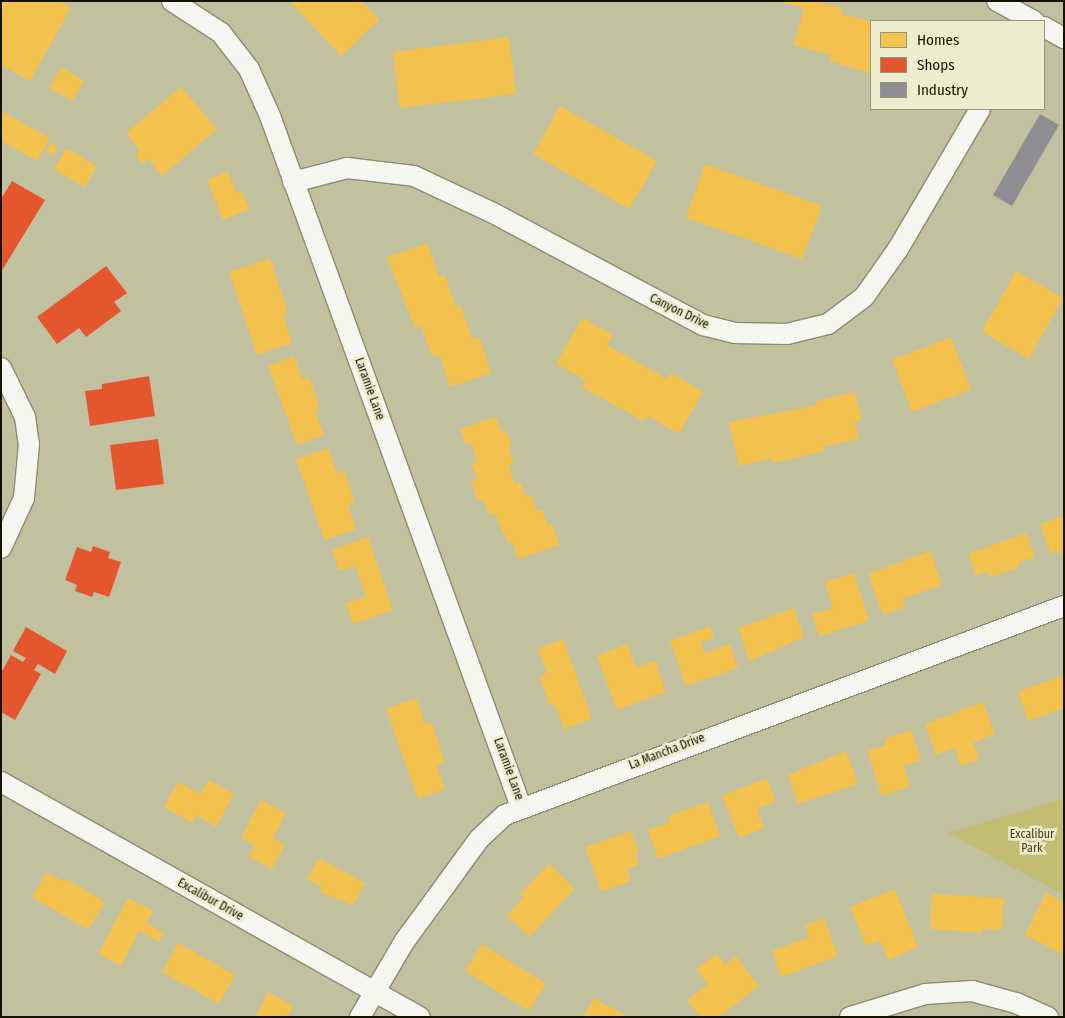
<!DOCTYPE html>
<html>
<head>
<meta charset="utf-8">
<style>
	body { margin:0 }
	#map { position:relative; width:1065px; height:1018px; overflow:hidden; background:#c1c09f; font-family:"Fira Sans Condensed",sans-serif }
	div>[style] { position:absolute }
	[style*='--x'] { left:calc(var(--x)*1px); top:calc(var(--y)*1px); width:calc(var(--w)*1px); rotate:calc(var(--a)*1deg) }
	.green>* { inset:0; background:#c2bd73 }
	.homes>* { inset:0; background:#f2c14e }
	.shops>* { inset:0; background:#e4572e }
	.industry>* { inset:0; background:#8d8d92 }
	.roads { filter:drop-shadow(1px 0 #8c8b71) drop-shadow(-1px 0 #8c8b71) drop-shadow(0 1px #8c8b71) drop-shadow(0 -1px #8c8b71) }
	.minor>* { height:20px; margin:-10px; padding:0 10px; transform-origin:10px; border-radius:10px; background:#f6f6f1 }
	span { translate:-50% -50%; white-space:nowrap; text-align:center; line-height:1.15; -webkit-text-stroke:5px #edecce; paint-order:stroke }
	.street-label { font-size:12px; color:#151300 }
	.park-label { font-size:12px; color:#423f11 }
	.frame { position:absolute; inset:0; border:2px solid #151300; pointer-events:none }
	.legend { position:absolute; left:870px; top:20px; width:175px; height:90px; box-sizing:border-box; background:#edecce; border:1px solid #97957c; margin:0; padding:6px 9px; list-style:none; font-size:15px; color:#151300 }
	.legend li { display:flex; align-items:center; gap:10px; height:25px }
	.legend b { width:25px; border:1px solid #97957c }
</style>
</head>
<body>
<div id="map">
	<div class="green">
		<i style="clip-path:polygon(1064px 799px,1064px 895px,948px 833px)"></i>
	</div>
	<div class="homes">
		<i style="clip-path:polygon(1px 1px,60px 1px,71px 8px,30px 81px,1px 65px)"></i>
		<i style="clip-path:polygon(289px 1px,361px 1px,379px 20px,341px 56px)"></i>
		<i style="clip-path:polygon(779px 1px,813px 1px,842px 8px,841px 14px,871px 21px,871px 73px,829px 61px,831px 55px,793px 45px,804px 9px)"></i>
		<i style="clip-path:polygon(509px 37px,516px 94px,400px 108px,393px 52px)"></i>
		<i style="clip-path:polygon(61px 67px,84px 81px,72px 101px,49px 88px)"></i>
		<i style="clip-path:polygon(181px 87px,217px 129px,162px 176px,148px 159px,142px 164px,135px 155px,140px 150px,126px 133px)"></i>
		<i style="clip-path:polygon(560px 106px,657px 161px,629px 209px,533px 154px)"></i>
		<i style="clip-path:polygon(1px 111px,50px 138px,37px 161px,1px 141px)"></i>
		<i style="clip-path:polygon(51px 143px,58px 147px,53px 155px,46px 151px)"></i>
		<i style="clip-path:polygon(66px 148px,97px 166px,85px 187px,54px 170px)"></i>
		<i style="clip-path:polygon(705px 164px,822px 206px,802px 259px,686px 218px)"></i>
		<i style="clip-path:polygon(228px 171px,237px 194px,242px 191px,249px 209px,223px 220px,207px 180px)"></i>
		<i style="clip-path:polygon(427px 243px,439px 277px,445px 275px,456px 307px,461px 305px,472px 339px,479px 337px,491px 373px,450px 387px,439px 354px,432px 357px,421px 326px,415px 328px,387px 257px)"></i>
		<i style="clip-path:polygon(270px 258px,288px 313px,283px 314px,292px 343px,257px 355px,229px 272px)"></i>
		<i style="clip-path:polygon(1016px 271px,1063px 298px,1029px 359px,982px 332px)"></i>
		<i style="clip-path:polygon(582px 318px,613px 335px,607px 345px,667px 379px,671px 373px,703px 392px,679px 434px,648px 416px,643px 421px,582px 387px,585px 380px,556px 364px)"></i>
		<i style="clip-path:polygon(951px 337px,971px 389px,912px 412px,892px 360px)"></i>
		<i style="clip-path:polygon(294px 356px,302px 379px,309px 377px,320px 408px,315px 410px,324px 435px,297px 445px,268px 366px)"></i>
		<i style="clip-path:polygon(855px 392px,862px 420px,855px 422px,859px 439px,823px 447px,824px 451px,773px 463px,772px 458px,739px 466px,729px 422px,817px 405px,816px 401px)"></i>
		<i style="clip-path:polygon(496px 417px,502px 432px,506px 430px,512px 446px,508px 447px,514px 464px,509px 466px,515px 484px,521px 482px,526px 497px,531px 495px,537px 511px,542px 510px,548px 526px,552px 524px,560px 545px,518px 559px,512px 542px,508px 543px,494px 513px,489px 515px,483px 499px,478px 501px,471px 481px,477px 479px,471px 463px,477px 462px,471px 443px,466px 445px,460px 429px)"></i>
		<i style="clip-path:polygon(328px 448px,337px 473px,344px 470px,355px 502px,348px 505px,356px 529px,324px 540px,296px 459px)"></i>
		<i style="clip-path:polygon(1064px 516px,1064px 553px,1060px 555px,1058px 550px,1050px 553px,1040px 524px)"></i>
		<i style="clip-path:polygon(1026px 533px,1035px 557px,1018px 563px,1019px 567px,990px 578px,988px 571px,976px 576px,968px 554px)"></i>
		<i style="clip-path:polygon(368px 537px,393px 610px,353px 624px,346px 603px,366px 596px,355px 566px,339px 571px,332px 550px)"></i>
		<i style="clip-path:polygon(930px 551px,942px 585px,902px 599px,905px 607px,883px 615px,868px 574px)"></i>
		<i style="clip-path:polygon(854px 573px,869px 621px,819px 636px,812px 614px,833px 608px,825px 582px)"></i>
		<i style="clip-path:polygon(794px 608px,804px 637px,750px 661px,738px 628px)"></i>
		<i style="clip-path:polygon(710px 626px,714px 638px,701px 643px,705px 653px,730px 644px,738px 668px,686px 686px,670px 641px)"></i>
		<i style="clip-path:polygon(563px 639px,592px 719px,564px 729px,555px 704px,550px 706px,539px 676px,547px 673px,538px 649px)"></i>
		<i style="clip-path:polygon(627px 644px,636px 668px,655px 660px,666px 692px,617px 710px,597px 656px)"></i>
		<i style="clip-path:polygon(1064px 675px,1064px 708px,1028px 721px,1018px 692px)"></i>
		<i style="clip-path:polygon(416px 698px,425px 724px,431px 722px,445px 762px,437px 765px,445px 789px,418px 799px,386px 709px)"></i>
		<i style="clip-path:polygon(983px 702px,995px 734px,973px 743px,979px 759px,961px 766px,954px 748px,936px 755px,925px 724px)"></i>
		<i style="clip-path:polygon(911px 730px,921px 760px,904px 766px,910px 786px,882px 796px,867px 751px,886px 745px,884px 739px)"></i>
		<i style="clip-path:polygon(846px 751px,858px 784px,798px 804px,788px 775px)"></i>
		<i style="clip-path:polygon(767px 778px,776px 801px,757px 809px,764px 828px,739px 838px,722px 796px)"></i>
		<i style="clip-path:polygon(209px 780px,234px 794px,216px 827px,196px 815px,192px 823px,164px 807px,178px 782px,200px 794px)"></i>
		<i style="clip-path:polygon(261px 800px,286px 813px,273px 838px,285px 844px,272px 869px,249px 857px,254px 845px,241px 838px)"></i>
		<i style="clip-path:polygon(708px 802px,720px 836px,658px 859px,648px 830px,670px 822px,668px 816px)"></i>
		<i style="clip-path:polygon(631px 831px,639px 854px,635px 855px,639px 865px,627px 869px,631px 881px,601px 892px,585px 847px)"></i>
		<i style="clip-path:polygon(319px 858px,365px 883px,353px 905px,320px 892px,322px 887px,307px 879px)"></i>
		<i style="clip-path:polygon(549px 864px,575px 889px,529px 937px,507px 915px,524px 897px,520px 894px)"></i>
		<i style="clip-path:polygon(47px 872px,64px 882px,66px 879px,105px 902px,88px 930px,32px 897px)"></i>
		<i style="clip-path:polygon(895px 889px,918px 947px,888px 960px,880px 940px,866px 946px,850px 907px)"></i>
		<i style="clip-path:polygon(1046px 893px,1064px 902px,1064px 955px,1025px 935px)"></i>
		<i style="clip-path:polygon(932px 894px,1004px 898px,1002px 930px,982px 929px,982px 933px,930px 929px)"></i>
		<i style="clip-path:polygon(128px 898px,153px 911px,146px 923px,164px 933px,159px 942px,139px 931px,121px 966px,98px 954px)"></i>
		<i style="clip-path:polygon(824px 918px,838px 956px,781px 977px,772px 951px,809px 937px,805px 925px)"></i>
		<i style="clip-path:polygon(178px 943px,235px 975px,219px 1004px,162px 972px)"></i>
		<i style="clip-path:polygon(482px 944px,546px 984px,529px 1011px,465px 971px)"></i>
		<i style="clip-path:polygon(716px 954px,725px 965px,736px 956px,759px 986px,719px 1017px,700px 1017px,687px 1000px,708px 984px,696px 969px)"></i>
		<i style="clip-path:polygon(268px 992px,293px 1006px,287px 1017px,255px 1017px)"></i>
		<i style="clip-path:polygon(594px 998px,629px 1017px,583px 1017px)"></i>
	</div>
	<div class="shops">
		<i style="clip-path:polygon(12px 181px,45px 200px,1px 272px,1px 199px)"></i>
		<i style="clip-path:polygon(106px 266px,127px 293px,114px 302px,121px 311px,86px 337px,79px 328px,57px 344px,37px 317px)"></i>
		<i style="clip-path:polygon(149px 376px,155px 416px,90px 426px,85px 391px,102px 389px,102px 384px)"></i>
		<i style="clip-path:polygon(158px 439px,164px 484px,116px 490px,110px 445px)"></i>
		<i style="clip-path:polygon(93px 546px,110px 552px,108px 558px,121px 562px,109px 597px,94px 592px,92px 597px,75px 591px,77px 585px,65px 580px,77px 547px,91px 552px)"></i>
		<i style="clip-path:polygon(26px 627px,67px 651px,55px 674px,38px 664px,34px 670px,41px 674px,15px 720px,1px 712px,1px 673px,11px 655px,23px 662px,26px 658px,13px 651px)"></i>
	</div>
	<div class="industry">
		<i style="clip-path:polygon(1040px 114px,1059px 125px,1012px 206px,993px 195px)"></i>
	</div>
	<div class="roads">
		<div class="minor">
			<i style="--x:172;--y:1;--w:59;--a:33.1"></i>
			<i style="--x:221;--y:33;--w:46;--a:52.1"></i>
			<i style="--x:249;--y:69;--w:51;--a:65.9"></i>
			<i style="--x:270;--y:116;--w:735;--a:70.04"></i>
			<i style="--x:997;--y:1;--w:42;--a:28.4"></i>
			<i style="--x:1044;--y:27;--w:23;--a:29"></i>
			<i style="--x:293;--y:182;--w:56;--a:-14.5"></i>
			<i style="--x:347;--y:168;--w:67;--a:6.8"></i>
			<i style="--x:414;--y:176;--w:89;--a:25.1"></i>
			<i style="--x:495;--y:214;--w:236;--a:28.1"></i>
			<i style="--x:703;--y:325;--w:33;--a:14"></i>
			<i style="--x:735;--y:333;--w:52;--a:1.1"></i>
			<i style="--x:787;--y:334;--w:42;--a:-13.7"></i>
			<i style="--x:828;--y:324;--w:45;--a:-36.9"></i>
			<i style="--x:864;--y:297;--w:59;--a:-54.7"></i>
			<i style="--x:898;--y:249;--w:162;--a:-59.6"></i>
			<i style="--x:1;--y:368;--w:55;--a:63.9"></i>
			<i style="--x:25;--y:417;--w:27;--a:82"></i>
			<i style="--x:29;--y:444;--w:54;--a:95.3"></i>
			<i style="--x:24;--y:498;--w:55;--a:114.7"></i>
			<i style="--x:1;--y:782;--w:480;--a:29.3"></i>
			<i style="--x:360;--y:1017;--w:87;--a:-59.6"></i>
			<i style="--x:404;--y:942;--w:127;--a:-53.9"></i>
			<i style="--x:479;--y:839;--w:35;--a:-43"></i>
			<i style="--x:505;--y:815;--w:597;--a:-20.5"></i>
			<i style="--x:850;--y:1017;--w:78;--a:-17"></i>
			<i style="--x:925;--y:994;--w:47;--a:-3.7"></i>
			<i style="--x:972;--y:991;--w:46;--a:15.3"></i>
			<i style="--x:1016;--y:1003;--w:35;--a:24"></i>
		</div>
	</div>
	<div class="street-label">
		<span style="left:679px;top:312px;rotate:26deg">Canyon Drive</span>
		<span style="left:369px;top:389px;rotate:70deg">Laramie Lane</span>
		<span style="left:667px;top:752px;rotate:-21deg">La Mancha Drive</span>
		<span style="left:508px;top:769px;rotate:70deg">Laramie Lane</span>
		<span style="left:210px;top:900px;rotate:29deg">Excalibur Drive</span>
	</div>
	<div class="park-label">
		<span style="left:1032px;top:842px">Excalibur<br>Park</span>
	</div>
	<div class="frame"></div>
	<ul class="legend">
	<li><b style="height:14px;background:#f2c14e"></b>Homes</li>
	<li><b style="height:14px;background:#e4572e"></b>Shops</li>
	<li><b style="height:14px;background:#8d8d92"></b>Industry</li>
	</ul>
</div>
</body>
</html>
